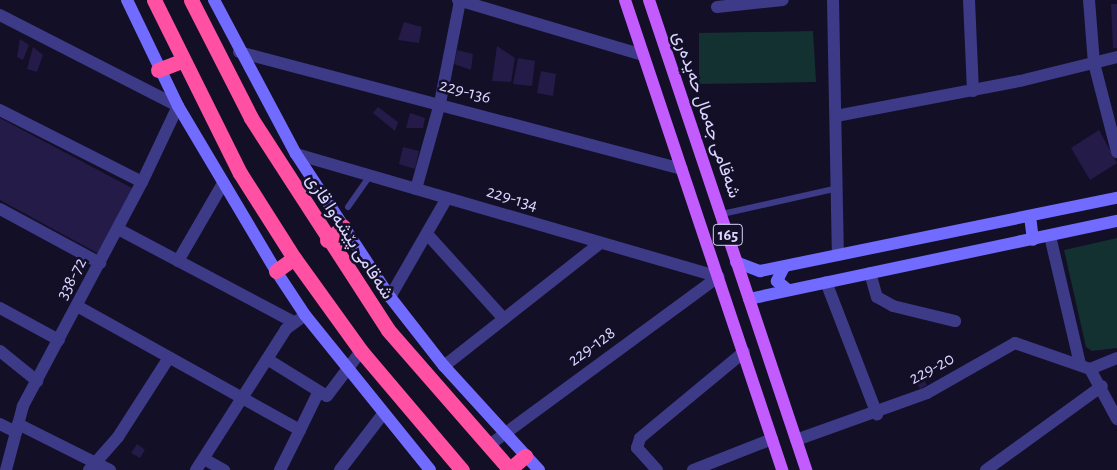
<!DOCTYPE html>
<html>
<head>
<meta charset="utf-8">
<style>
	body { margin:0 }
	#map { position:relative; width:1117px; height:470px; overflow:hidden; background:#130f27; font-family:"Alegreya Sans",Vazirmatn,sans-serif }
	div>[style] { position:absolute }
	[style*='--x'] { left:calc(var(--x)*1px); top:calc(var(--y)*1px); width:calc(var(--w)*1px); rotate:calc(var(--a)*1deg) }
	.green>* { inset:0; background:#123130 }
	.building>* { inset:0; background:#241b48 }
	.lane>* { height:6px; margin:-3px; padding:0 3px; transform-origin:3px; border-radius:3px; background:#3d3a87 }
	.street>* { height:12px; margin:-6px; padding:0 6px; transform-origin:6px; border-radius:6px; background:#3d3a87 }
	.secondary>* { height:12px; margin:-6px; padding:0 6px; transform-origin:6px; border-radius:6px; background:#716cff }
	.primary>* { height:12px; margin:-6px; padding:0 6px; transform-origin:6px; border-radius:6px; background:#c35cff }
	.highway>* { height:15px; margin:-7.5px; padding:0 7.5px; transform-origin:7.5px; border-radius:7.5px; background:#ff50a3 }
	span { translate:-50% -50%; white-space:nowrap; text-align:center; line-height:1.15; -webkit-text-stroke:5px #130f27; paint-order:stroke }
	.shield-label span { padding:1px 4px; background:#130f27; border:1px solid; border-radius:4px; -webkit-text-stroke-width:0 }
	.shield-label { font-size:16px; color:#dad5ff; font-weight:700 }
	.street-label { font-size:18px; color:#dad5ff }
</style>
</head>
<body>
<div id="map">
	<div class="green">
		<i style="clip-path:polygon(813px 31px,816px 82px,699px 84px,699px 33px)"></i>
		<i style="clip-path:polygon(1117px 238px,1117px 348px,1092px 351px,1086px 347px,1064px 250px)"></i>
	</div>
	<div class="building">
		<i style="clip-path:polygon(1111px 4px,1117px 4px,1117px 48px,1113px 48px)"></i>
		<i style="clip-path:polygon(404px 22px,422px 27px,419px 43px,398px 40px)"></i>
		<i style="clip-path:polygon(20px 39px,29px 45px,23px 60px,17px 57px)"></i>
		<i style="clip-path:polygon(497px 46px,515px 58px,511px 82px,492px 81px)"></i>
		<i style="clip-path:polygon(33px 47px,43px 55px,37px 72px,27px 69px)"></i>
		<i style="clip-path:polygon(457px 50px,473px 54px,471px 70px,454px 64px)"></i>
		<i style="clip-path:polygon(518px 58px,535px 61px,532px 86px,513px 84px)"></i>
		<i style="clip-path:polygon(541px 71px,556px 74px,553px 96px,537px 93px)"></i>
		<i style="clip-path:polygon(378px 107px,398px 122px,395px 131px,373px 113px)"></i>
		<i style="clip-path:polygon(410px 113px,425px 118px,423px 128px,406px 128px)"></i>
		<i style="clip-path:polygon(0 118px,132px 188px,99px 254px,0 200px)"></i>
		<i style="clip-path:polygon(1099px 130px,1117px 163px,1090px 180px,1071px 148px)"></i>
		<i style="clip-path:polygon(403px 147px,419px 151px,415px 169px,399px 164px)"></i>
		<i style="clip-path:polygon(921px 375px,927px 385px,920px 389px,914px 379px)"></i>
		<i style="clip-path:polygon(137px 444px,145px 450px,140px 458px,131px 453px)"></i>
	</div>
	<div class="lane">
		<i style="--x:348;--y:207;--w:37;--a:-55"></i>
		<i style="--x:722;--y:214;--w:119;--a:-12.6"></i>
	</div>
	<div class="street">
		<i style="--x:458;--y:0;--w:192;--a:16.6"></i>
		<i style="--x:833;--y:0;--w:255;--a:88.9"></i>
		<i style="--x:969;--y:0;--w:91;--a:87.5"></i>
		<i style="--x:1089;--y:0;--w:63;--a:85.5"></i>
		<i style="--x:1094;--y:63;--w:92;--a:75.5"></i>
		<i style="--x:717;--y:7;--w:66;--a:-6.1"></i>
		<i style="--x:0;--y:15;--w:200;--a:27.1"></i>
		<i style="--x:178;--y:106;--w:84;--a:115.3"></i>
		<i style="--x:142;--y:182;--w:254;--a:118"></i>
		<i style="--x:23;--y:406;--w:66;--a:104.9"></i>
		<i style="--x:239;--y:52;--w:458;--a:14.8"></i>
		<i style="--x:0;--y:110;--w:159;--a:26.9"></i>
		<i style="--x:836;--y:116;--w:187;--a:-10.8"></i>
		<i style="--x:1020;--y:81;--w:100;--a:-13.9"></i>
		<i style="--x:296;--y:154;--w:440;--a:16.2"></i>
		<i style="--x:416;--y:189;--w:89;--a:-74.4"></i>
		<i style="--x:440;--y:103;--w:104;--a:-78.9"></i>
		<i style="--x:0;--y:209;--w:114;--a:28.4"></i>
		<i style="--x:118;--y:229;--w:199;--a:27.9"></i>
		<i style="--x:428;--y:235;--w:113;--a:47.9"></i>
		<i style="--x:1050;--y:236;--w:131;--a:76.8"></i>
		<i style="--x:178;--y:261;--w:88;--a:-59.9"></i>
		<i style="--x:870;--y:273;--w:25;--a:74"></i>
		<i style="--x:877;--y:297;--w:18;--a:29"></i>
		<i style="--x:893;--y:306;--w:64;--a:13.6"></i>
		<i style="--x:826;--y:282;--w:142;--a:68.9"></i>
		<i style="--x:390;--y:297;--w:114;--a:-60.1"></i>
		<i style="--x:77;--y:306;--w:255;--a:29.1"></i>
		<i style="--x:300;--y:430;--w:45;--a:116.6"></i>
		<i style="--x:0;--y:308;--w:67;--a:28.5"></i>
		<i style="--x:0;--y:351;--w:48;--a:39"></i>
		<i style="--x:267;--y:359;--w:70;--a:31.7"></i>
		<i style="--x:327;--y:396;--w:56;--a:-52.9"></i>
		<i style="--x:444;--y:366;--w:197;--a:-38.2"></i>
		<i style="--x:1090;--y:369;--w:29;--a:-22"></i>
		<i style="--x:0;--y:424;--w:18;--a:27"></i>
		<i style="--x:18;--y:424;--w:103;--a:26.6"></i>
		<i style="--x:300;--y:430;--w:41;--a:-64.1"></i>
		<i style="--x:796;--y:440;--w:139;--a:-19.7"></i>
		<i style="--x:927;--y:393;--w:101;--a:-29.6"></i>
		<i style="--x:1015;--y:343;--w:79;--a:19.1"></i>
		<i style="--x:1090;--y:369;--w:57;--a:61.6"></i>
		<i style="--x:488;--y:446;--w:285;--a:-36.3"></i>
		<i style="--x:204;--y:459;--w:23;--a:29"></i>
		<i style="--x:89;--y:470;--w:44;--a:-48.7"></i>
		<i style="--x:118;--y:437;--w:93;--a:-57.3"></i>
		<i style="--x:196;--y:470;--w:167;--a:-57.4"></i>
		<i style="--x:286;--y:329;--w:17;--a:-36"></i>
		<i style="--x:340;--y:470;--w:71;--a:-52.5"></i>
		<i style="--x:657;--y:470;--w:30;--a:-132"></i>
		<i style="--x:637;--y:448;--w:10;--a:-73"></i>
		<i style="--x:640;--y:438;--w:135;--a:-39.6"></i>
		<i style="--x:693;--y:470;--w:85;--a:-21.4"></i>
		<i style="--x:986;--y:470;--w:143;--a:-35.9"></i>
	</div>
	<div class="secondary">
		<i style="--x:127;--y:0;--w:118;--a:64.3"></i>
		<i style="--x:178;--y:106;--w:192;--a:59.3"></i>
		<i style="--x:276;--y:271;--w:53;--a:56.6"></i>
		<i style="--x:305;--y:315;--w:199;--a:51.1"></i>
		<i style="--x:214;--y:0;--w:174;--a:62"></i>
		<i style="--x:296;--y:154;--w:171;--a:56.7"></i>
		<i style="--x:390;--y:297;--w:88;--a:52"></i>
		<i style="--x:444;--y:366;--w:141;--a:47.6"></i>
		<i style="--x:1030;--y:216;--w:24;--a:83"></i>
		<i style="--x:736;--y:262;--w:26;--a:21"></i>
		<i style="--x:760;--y:271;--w:364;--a:-11.6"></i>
		<i style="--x:784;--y:267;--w:16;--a:117"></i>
		<i style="--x:777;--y:281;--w:14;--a:39"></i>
		<i style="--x:749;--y:299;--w:376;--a:-12"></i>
	</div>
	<div class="primary">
		<i style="--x:625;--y:0;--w:496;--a:71.5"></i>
		<i style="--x:649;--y:0;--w:496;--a:71.5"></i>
	</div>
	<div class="highway">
		<i style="--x:154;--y:0;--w:193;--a:63.6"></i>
		<i style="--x:240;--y:173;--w:101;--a:57.6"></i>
		<i style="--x:294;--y:258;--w:115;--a:54.2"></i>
		<i style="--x:361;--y:351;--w:156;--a:49.7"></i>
		<i style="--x:191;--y:0;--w:132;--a:63"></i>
		<i style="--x:251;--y:118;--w:252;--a:57.1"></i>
		<i style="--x:388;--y:330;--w:186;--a:48.9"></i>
		<i style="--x:158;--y:70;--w:25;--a:-21"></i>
		<i style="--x:327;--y:240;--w:21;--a:-39"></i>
		<i style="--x:276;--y:271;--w:22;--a:-36"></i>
		<i style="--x:510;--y:469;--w:20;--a:-41"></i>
	</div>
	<div class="shield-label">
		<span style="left:728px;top:235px">165</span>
	</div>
	<div class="street-label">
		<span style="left:465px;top:92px;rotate:15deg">229-136</span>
		<span style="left:706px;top:115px;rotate:71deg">شەقامی جەمال حەیدەری</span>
		<span style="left:512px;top:199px;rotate:17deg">229-134</span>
		<span style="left:349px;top:237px;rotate:57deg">شەقامی پێشەوا قازی</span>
		<span style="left:72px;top:279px;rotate:-62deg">338-72</span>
		<span style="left:592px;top:347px;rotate:-36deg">229-128</span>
		<span style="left:932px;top:369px;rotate:-28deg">229-20</span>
	</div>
</div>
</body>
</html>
